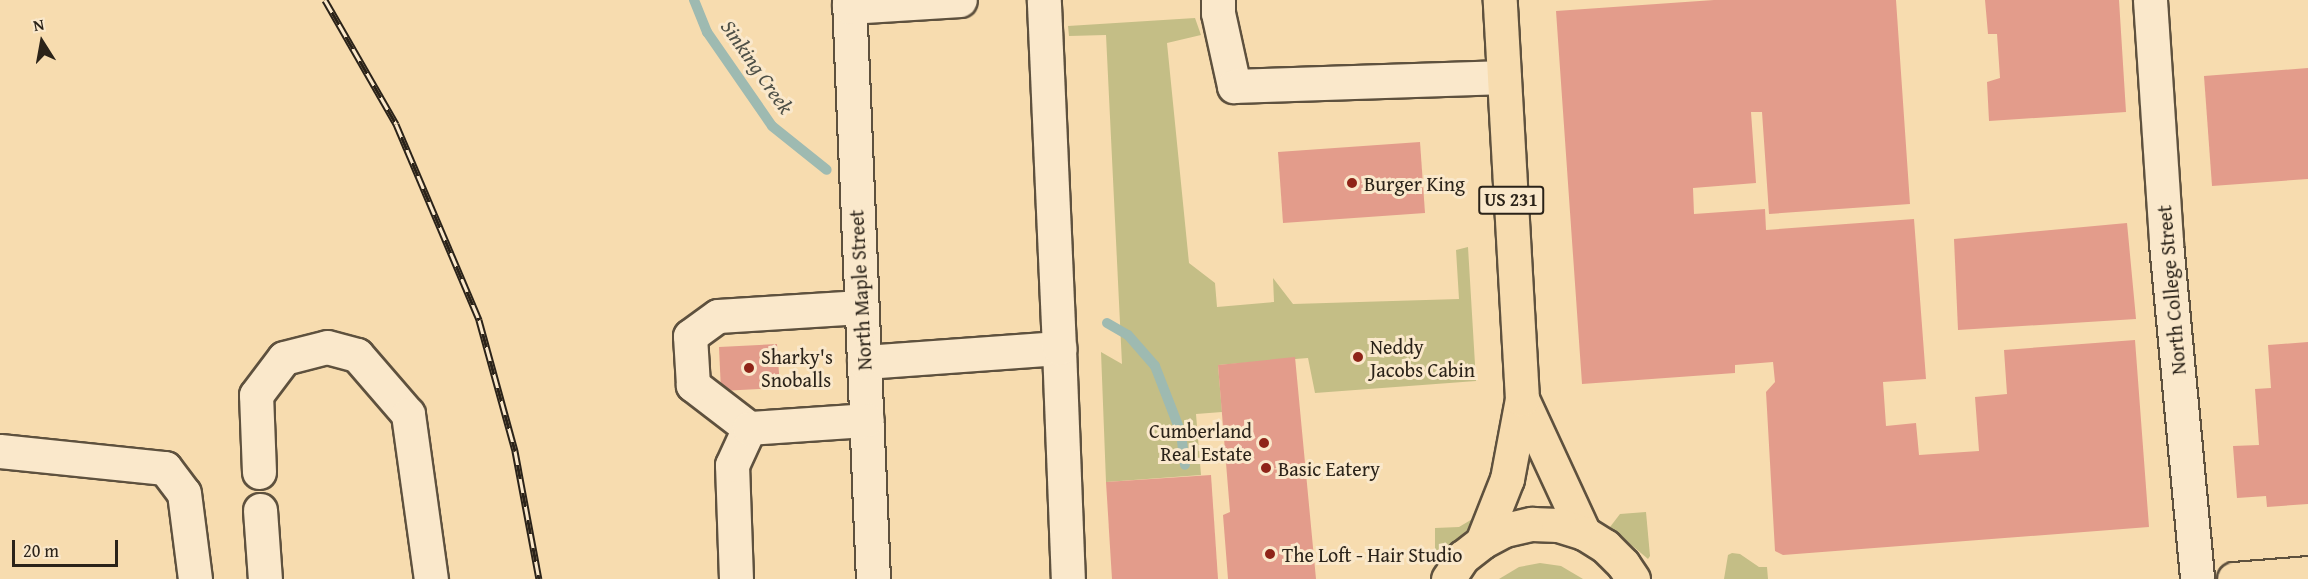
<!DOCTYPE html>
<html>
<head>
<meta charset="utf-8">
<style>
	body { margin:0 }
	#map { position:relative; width:2308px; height:579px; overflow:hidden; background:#f7dcaf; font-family:"Gentium Book Plus",serif }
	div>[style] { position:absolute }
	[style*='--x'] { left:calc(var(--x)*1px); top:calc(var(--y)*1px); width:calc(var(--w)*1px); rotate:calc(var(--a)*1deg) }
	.green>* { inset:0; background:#c4be86 }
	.stream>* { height:10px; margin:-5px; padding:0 5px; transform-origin:5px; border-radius:5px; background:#9ebab1 }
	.building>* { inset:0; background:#e39c8b }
	.roads { filter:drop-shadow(2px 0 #5e513e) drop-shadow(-2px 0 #5e513e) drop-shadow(0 2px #5e513e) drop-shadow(0 -2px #5e513e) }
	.minor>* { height:33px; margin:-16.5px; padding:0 16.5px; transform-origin:16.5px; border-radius:16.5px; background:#fae8cb }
	.major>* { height:33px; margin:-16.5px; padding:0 16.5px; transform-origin:16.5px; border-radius:16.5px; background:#f7dcaf }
	.rail>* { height:7px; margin-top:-3.5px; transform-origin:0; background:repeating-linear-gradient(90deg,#fae8cb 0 14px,#2b2319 0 28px); box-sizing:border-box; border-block:2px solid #2b2319 }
	.dots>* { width:16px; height:16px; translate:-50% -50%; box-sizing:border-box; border:3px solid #fae8cb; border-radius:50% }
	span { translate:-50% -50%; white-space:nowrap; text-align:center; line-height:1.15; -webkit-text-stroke:6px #fae8cb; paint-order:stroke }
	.shield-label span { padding:2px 4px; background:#fae8cb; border:2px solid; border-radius:4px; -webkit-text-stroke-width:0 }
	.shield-label { font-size:18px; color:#2b2319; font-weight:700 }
	.poi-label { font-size:20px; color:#2b2319 }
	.left { translate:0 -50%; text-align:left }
	.right { translate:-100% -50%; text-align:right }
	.street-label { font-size:20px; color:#2b2319 }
	.water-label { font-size:21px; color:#4e5047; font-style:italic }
	.north { position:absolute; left:12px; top:12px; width:60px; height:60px; -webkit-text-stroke:4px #fae8cb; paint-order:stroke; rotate:349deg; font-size:16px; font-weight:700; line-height:24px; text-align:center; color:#2b2319 }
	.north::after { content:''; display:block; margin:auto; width:21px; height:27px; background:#2b2319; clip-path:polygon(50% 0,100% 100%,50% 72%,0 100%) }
	.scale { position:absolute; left:12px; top:540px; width:106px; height:27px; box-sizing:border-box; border:3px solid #2b2319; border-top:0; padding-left:8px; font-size:18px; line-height:21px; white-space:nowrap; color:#2b2319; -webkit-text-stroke:4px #fae8cb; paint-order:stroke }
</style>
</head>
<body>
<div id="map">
	<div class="green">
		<i style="clip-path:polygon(1195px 18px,1201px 35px,1167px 43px,1189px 263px,1215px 283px,1217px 307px,1274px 302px,1273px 278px,1293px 304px,1459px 299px,1456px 250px,1468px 247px,1476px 381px,1315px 393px,1308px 358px,1218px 365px,1222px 412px,1196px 414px,1201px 475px,1106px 482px,1101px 352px,1122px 364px,1106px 35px,1069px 36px,1068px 26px)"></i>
		<i style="clip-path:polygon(1646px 512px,1650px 556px,1648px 559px,1610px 527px,1620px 514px)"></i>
		<i style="clip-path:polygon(1474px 518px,1476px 521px,1439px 557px,1435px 553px,1435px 528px,1459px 527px)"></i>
		<i style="clip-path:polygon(1732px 553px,1740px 554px,1759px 567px,1767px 567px,1768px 579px,1724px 579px,1728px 555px)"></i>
		<i style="clip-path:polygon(1540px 563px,1561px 566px,1583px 579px,1499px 579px,1519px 567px)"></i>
	</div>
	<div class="stream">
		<i style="--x:694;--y:0;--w:35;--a:68"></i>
		<i style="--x:707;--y:32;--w:114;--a:55.3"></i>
		<i style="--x:772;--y:126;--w:70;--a:38.7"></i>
		<i style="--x:1107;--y:323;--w:24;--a:30"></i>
		<i style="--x:1128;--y:335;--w:41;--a:48.9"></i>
		<i style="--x:1155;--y:366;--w:72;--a:68.8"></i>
		<i style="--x:1181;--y:433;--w:32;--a:83"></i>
	</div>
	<div class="building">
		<i style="clip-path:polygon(1714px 0,1896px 0,1910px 204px,1769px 214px,1762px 112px,1751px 112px,1756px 183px,1693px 188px,1694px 214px,1765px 209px,1766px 230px,1914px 219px,1926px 379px,1883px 382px,1886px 426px,1916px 423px,1919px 455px,1979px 451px,1975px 397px,2007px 394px,2004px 350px,2135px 340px,2149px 527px,1783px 555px,1775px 551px,1766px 392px,1775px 382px,1773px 362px,1735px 365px,1735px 373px,1582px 384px,1556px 11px)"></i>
		<i style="clip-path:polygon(1985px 0,2119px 0,2126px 112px,1989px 121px,1987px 82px,2000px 78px,1997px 34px,1988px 34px)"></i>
		<i style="clip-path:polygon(2308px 68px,2308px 179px,2212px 186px,2204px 76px)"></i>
		<i style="clip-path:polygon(1420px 142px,1425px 213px,1283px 223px,1278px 152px)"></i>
		<i style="clip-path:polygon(2127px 223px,2136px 319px,1958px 330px,1954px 239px)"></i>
		<i style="clip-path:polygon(2308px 342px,2308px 504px,2267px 507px,2266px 496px,2237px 498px,2233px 446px,2259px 445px,2255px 389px,2271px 388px,2268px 345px)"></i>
		<i style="clip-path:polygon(777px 344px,780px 388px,721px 391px,719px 347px)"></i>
		<i style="clip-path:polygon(1295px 357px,1316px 579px,1228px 579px,1223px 515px,1230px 512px,1218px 365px)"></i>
		<i style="clip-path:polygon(1211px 475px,1218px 579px,1112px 579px,1106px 482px)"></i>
	</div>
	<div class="roads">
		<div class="minor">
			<i style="--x:849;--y:0;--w:579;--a:87.63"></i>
			<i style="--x:1218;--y:0;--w:13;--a:90"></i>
			<i style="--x:1218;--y:13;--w:75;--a:77.6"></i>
			<i style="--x:1234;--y:86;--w:270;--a:-1.9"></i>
			<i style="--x:2150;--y:0;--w:244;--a:86.2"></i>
			<i style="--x:2166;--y:243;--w:337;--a:84.7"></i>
			<i style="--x:849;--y:7;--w:111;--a:-3.6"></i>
			<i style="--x:1059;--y:348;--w:231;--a:87.8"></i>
			<i style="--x:864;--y:362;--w:196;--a:-4.1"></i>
			<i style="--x:1059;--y:348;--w:348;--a:-92.5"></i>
			<i style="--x:749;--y:428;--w:71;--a:-142.5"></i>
			<i style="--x:693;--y:385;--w:49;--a:-93.5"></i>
			<i style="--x:690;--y:336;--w:34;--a:-36"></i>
			<i style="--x:718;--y:316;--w:143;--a:-3.6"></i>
			<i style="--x:0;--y:451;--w:166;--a:5.9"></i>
			<i style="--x:165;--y:468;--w:31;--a:53"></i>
			<i style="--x:184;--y:493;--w:87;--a:82.7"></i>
			<i style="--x:259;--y:472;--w:77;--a:-92.2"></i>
			<i style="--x:256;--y:395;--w:46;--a:-52.9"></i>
			<i style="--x:284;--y:358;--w:44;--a:-14.3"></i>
			<i style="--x:327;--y:347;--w:31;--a:15"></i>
			<i style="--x:357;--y:355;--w:78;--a:49.2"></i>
			<i style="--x:408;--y:414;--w:167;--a:82.1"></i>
			<i style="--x:260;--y:510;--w:69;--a:85.9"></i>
			<i style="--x:736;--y:579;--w:114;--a:-92"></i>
			<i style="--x:732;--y:465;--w:41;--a:-65.3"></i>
			<i style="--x:749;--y:428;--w:118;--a:-3.9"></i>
		</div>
		<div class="major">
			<i style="--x:1522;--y:399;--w:148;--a:65.2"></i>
			<i style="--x:1482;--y:542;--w:68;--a:-68.4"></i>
			<i style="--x:1507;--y:479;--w:81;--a:-79.4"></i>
			<i style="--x:1522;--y:399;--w:400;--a:-93.2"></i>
			<i style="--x:1448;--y:579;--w:27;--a:-56"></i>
			<i style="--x:1463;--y:557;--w:24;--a:-38"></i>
			<i style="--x:1482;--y:542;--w:26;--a:-28"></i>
			<i style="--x:1505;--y:530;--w:28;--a:-13"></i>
			<i style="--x:1532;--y:524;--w:26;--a:2"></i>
			<i style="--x:1558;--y:525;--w:27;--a:17"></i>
			<i style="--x:1584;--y:533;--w:25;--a:32"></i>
			<i style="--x:1605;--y:546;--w:25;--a:45"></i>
			<i style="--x:1623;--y:564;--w:18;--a:56"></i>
			<i style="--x:2234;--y:579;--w:74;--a:-4.6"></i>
		</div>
	</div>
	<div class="rail">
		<i style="--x:325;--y:0;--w:143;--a:60.2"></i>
		<i style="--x:396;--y:124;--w:213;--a:67"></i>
		<i style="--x:479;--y:320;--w:136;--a:74.6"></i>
		<i style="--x:515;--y:451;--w:130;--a:79.4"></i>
	</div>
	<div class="dots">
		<i style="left:1352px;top:183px;background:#8f2418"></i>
		<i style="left:1358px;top:357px;background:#8f2418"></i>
		<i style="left:749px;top:368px;background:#8f2418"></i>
		<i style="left:1264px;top:443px;background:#8f2418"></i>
		<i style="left:1266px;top:468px;background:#8f2418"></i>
		<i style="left:1270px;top:554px;background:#8f2418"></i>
	</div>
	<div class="shield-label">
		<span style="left:1511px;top:200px">US 231</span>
	</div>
	<div class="poi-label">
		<span class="left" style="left:1364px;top:183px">Burger King</span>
		<span class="left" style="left:1370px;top:358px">Neddy<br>Jacobs Cabin</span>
		<span class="left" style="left:761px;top:368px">Sharky's<br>Snoballs</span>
		<span class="right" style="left:1252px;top:442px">Cumberland<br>Real Estate</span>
		<span class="left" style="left:1278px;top:468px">Basic Eatery</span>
		<span class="left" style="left:1282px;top:554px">The Loft - Hair Studio</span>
	</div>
	<div class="street-label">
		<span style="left:860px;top:290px;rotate:-93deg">North Maple Street</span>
		<span style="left:2171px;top:290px;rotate:-95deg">North College Street</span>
	</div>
	<div class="water-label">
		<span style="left:757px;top:67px;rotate:55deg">Sinking Creek</span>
	</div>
	<div class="north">N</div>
	<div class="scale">20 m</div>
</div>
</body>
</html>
